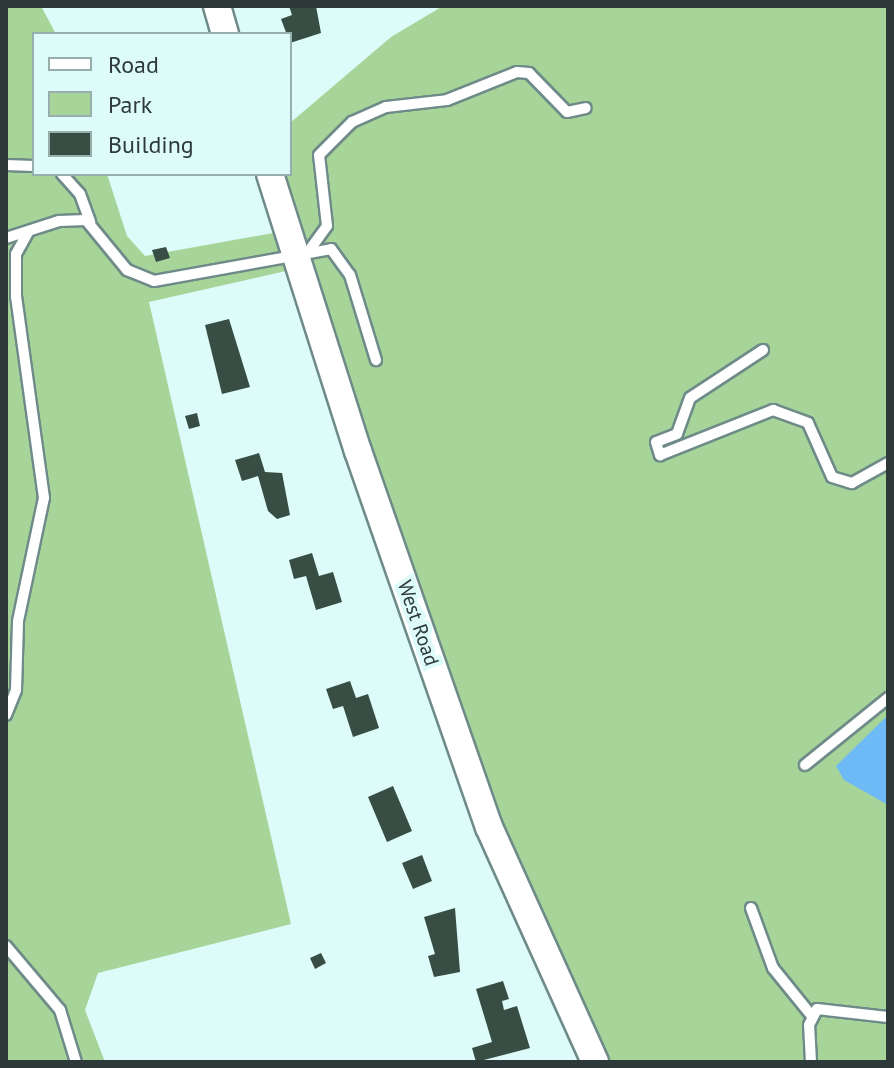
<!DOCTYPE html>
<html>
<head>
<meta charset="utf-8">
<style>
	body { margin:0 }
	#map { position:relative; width:894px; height:1068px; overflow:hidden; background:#dcfbf9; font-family:"PT Sans",sans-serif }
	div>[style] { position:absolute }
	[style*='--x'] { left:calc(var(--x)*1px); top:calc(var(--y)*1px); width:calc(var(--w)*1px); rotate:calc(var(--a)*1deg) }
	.green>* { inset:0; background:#a7d599 }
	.water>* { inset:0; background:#6ebaf6 }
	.building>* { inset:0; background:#384e44 }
	.roads { filter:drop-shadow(2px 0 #6f8b89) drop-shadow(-2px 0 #6f8b89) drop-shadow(0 2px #6f8b89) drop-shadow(0 -2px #6f8b89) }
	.service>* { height:10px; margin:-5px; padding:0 5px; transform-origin:5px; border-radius:5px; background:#fff }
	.tertiary>* { height:26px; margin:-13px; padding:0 13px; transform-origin:13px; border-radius:13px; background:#fff }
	span { translate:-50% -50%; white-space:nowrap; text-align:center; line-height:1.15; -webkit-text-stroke:8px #dcfbf9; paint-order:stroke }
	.street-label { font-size:20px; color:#2e3a39 }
	.frame { position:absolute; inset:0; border:8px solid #2e3a39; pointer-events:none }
	.legend { position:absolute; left:32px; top:32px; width:260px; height:144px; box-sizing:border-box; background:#dcfbf9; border:2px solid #96aeac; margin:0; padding:10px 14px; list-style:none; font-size:24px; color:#2e3a39 }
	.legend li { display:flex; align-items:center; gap:16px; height:40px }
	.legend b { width:40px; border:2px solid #96aeac }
</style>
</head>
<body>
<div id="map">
	<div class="green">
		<i style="clip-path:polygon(6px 6px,41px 6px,56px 34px,34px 34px,34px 174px,107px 174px,127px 236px,145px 256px,295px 229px,282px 174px,290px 174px,290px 123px,391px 37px,443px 6px,888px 6px,888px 1062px,611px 1062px,560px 972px,483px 795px,312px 265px,149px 302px,291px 924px,98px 973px,85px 1010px,105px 1062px,6px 1062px)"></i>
	</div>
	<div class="water">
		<i style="clip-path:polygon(888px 715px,888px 805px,844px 780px,836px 766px)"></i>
	</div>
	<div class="building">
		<i style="clip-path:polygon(289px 6px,316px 6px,321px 33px,290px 43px,281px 19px,292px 15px)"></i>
		<i style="clip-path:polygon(166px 247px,170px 258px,156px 262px,152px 250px)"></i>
		<i style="clip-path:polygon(229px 319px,250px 387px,222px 394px,205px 325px)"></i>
		<i style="clip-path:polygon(197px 413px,200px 426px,189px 429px,185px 416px)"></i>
		<i style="clip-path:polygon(259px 453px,265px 472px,282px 473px,290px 515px,277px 519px,268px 511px,258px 476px,242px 481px,235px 460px)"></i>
		<i style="clip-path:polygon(312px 553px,319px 576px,333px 572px,342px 602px,316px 610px,306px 576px,294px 579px,289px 560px)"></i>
		<i style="clip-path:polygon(350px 681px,356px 698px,368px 694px,379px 728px,353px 737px,343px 706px,333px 709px,326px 689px)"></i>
		<i style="clip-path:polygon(393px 786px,412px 831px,387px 842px,368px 797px)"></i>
		<i style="clip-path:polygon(422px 855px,432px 881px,413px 889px,402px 863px)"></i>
		<i style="clip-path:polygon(455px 908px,460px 972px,434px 977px,428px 956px,435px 954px,424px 917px)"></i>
		<i style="clip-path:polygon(321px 953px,326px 963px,315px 969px,310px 958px)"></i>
		<i style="clip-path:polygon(503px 981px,509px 999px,502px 1001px,504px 1010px,517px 1006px,530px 1048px,476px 1062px,472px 1048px,492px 1042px,476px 989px)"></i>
	</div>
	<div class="roads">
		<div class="service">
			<i style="--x:6;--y:165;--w:28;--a:2"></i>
			<i style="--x:62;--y:174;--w:27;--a:48"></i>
			<i style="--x:80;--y:194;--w:30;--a:70"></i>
			<i style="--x:6;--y:238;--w:56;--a:-17.8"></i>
			<i style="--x:59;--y:221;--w:27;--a:-2"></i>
			<i style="--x:86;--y:220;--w:65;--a:50.6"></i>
			<i style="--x:127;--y:270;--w:29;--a:22"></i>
			<i style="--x:154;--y:281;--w:180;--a:-10.2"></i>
			<i style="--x:331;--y:249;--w:32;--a:54"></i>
			<i style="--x:350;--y:275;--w:89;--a:73"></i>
			<i style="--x:311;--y:248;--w:27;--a:-54"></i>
			<i style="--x:327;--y:226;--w:71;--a:-96.4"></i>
			<i style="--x:319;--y:155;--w:47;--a:-45"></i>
			<i style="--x:352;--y:122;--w:37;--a:-24"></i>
			<i style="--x:386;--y:107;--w:61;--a:-6.5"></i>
			<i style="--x:447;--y:100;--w:75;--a:-21.8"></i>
			<i style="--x:517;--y:72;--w:12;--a:5"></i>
			<i style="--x:529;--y:73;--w:54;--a:45.7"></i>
			<i style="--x:567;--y:112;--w:19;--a:-12"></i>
			<i style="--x:763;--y:350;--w:87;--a:146.7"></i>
			<i style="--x:690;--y:398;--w:38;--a:110"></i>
			<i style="--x:677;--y:434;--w:22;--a:159"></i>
			<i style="--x:656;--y:442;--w:14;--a:73"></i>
			<i style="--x:660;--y:455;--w:122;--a:-21.7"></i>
			<i style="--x:773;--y:410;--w:37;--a:20"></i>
			<i style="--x:808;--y:423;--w:59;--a:66"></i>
			<i style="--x:832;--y:477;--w:21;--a:17"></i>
			<i style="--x:852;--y:483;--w:41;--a:-29.1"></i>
			<i style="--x:6;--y:715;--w:27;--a:-68"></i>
			<i style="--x:16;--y:690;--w:69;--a:-88.3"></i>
			<i style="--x:18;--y:621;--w:126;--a:-78.1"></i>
			<i style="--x:44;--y:498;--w:203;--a:-97.9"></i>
			<i style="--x:16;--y:297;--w:43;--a:-90"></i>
			<i style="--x:16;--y:254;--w:26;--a:-61"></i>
			<i style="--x:805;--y:765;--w:107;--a:-38.9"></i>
			<i style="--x:751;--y:908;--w:64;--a:69.9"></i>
			<i style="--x:773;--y:968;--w:60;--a:51"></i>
			<i style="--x:6;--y:946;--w:84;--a:49.8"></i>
			<i style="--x:60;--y:1010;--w:54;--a:72.9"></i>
			<i style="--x:811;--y:1062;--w:37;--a:-93"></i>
			<i style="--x:809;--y:1025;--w:18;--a:-63"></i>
			<i style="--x:817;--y:1009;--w:71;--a:6.4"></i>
		</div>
		<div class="tertiary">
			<i style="--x:217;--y:6;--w:29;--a:74"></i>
			<i style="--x:270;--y:174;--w:291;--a:72.4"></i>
			<i style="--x:358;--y:451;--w:398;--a:70.8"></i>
			<i style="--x:489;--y:827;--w:258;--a:65.7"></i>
		</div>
	</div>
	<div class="street-label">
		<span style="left:418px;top:623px;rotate:71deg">West Road</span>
	</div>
	<div class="frame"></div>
	<ul class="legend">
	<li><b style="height:10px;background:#fff"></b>Road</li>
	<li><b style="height:22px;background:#a7d599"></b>Park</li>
	<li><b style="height:22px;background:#384e44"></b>Building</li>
	</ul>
</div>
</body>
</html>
